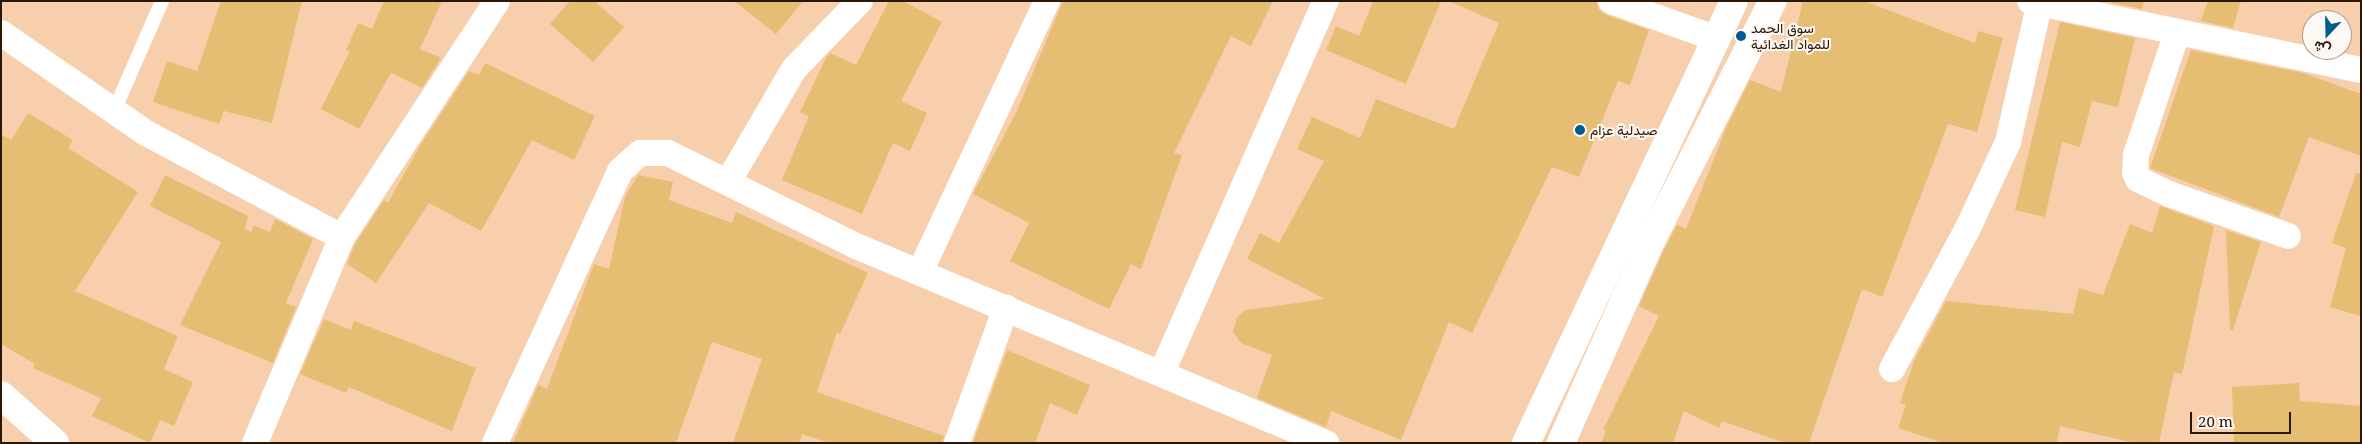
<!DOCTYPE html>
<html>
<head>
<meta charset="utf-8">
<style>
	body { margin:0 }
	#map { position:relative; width:2362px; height:444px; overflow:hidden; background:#f8cfac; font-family:"Noto Serif",Vazirmatn,serif }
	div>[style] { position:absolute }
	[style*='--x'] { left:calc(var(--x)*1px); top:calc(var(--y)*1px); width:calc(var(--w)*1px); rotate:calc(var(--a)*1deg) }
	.building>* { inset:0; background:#e5bd73 }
	.service>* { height:14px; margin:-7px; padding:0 7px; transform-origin:7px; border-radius:7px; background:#fff }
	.minor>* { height:26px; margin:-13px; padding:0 13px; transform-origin:13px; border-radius:13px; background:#fff }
	.secondary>* { height:28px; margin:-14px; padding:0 14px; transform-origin:14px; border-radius:14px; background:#fff }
	.dots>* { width:14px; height:14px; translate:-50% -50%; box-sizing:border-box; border:2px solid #fdf8f3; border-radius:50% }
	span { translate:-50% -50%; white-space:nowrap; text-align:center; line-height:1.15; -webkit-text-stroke:4px #fdf8f3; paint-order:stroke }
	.poi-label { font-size:14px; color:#2a1706 }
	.left { translate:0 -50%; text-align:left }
	.frame { position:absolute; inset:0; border:2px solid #2a1706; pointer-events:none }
	.north { position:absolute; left:2302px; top:10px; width:50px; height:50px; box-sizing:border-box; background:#fdf8f3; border:1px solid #a99e94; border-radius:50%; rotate:201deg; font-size:14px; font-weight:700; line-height:20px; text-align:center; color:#2a1706 }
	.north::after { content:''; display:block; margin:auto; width:18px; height:22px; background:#005c8d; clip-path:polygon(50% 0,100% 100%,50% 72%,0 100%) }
	.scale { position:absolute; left:2190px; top:412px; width:101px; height:22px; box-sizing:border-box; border:2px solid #2a1706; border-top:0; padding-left:6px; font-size:15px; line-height:18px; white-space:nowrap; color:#2a1706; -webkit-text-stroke:4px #fdf8f3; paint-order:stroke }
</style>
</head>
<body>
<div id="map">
	<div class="building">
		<i style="clip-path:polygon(221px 1px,302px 1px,272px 123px,224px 111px,219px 124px,153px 102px,167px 61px,197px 71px)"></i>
		<i style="clip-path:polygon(384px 1px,442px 1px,420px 49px,441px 58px,422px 88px,391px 73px,359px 129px,321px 109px,350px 51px,346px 50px,358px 23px,372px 29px)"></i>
		<i style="clip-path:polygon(570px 1px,594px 1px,624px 27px,593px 62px,550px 24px)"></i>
		<i style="clip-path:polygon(734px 1px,803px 1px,776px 34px)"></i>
		<i style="clip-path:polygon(889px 1px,903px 1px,942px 22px,901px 101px,927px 113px,910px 151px,893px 143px,862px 214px,782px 180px,809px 116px,800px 112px,826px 58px,830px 53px,856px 65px)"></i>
		<i style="clip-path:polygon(1063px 1px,1273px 1px,1251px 46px,1231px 36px,1174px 153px,1182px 155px,1141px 269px,1131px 264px,1109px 309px,1010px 261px,1029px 223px,973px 194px,1016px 113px)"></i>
		<i style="clip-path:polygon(1373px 1px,1441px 1px,1406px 84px,1326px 50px,1336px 26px,1359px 36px)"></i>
		<i style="clip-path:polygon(1448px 1px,1596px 1px,1599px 10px,1606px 15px,1649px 30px,1630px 85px,1618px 81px,1579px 177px,1552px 167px,1472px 333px,1449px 322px,1401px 440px,1331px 411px,1326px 427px,1257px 398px,1272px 355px,1241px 343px,1233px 332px,1237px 317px,1246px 310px,1325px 299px,1247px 259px,1260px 233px,1279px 243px,1324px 161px,1297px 149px,1312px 117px,1360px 138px,1376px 99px,1454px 129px,1499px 23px)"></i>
		<i style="clip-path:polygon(1803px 1px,1864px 1px,1975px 43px,1978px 31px,2003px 38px,1977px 132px,1948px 124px,1882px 297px,1862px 289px,1809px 443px,1785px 443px,1722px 421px,1719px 428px,1684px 411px,1673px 443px,1601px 443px,1606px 431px,1603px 430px,1659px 316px,1639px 306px,1663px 252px,1677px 225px,1686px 229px,1727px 126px,1750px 80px,1781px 92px)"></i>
		<i style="clip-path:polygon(2105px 1px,2144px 1px,2142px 9px)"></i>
		<i style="clip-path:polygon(2208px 1px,2241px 1px,2233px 28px,2201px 21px)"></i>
		<i style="clip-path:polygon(2060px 22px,2135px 38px,2118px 107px,2092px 101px,2080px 147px,2062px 142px,2045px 217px,2015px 210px)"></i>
		<i style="clip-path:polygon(2191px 50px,2303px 73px,2361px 94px,2361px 156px,2309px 137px,2279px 217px,2150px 168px)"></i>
		<i style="clip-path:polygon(485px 63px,595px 116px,574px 160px,532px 140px,481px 231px,429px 203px,376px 283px,347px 264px,355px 244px,384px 200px,388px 203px,418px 149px,469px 71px,479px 75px)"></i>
		<i style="clip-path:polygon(28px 113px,73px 140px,68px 148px,138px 192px,75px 291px,178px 336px,164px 369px,193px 382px,174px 426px,160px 420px,150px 443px,92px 416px,101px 398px,33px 368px,35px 364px,1px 344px,1px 134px,11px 140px)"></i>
		<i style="clip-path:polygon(2356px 173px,2361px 173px,2361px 316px,2330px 307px,2346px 248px,2332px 243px)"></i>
		<i style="clip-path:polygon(165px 175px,248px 216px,245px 229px,251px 232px,254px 226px,270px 232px,275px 219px,313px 239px,286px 303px,296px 307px,273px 363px,180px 325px,221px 242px,150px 206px)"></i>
		<i style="clip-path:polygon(638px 175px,673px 182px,669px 200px,732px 223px,736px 212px,868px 273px,840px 334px,837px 332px,817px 392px,944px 436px,942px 443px,829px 443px,802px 434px,799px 443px,733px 443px,762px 359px,712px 342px,676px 443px,513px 443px,538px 385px,547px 389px,594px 264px,609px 269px,625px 197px)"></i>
		<i style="clip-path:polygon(2160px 206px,2214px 226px,2182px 374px,2174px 372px,2159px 443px,2135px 443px,2060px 426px,2057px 443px,1943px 443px,1898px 428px,1906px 405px,1900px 403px,1914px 361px,1946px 301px,2073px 314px,2079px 288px,2103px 295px,2130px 224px,2152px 233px)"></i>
		<i style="clip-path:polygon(2226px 230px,2261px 242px,2233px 330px,2230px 330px)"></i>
		<i style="clip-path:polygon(324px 319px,351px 330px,354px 321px,476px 368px,452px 431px,349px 387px,346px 393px,300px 374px)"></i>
		<i style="clip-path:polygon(1007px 350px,1090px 385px,1077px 415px,1050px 403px,1035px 443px,973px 443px)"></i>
		<i style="clip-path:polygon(2299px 383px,2300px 401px,2361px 406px,2361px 443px,2234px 443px,2232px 387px)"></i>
	</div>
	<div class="service">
		<i style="--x:114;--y:111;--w:120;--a:-66.4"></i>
	</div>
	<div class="minor">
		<i style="--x:1611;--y:1;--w:113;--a:19.7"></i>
		<i style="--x:2030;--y:1;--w:338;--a:11.8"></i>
		<i style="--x:1;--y:33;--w:176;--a:34.6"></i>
		<i style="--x:146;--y:133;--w:222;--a:28"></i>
		<i style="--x:2177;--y:33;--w:129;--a:108.6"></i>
		<i style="--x:2136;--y:155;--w:17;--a:93"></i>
		<i style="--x:2135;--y:172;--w:8;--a:67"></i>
		<i style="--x:2138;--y:179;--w:34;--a:26"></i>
		<i style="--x:2169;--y:194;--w:126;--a:19.4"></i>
		<i style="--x:728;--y:182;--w:131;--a:-59.7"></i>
		<i style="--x:794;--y:69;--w:95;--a:-45.9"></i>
		<i style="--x:920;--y:272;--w:299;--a:-64.9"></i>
		<i style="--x:1892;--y:369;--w:158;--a:-61.7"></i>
		<i style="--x:1967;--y:230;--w:97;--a:-65"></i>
		<i style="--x:2008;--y:142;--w:145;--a:-77.2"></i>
		<i style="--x:1162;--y:372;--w:406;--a:-66.2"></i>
		<i style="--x:255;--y:443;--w:224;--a:-67.1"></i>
		<i style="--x:342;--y:237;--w:282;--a:-56.7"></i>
		<i style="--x:495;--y:443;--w:299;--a:-65.3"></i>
		<i style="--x:620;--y:171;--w:27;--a:-42"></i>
		<i style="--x:640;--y:153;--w:28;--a:0"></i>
		<i style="--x:668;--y:153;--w:210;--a:26.3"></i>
		<i style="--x:856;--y:246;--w:510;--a:22.74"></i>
		<i style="--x:957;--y:443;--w:144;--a:-70.1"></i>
	</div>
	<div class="secondary">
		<i style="--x:1;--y:395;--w:72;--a:41.6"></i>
		<i style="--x:1526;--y:443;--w:488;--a:-64.8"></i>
		<i style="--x:1561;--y:443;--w:217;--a:-66"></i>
		<i style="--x:1649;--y:245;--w:274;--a:-63.1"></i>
	</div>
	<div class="dots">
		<i style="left:1741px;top:36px;background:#005c8d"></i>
		<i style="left:1580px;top:130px;background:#005c8d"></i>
	</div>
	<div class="poi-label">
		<span class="left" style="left:1751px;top:36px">سوق الحمد<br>للمواد الغدائية</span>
		<span class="left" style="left:1590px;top:130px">صيدلية عزام</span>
	</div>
	<div class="frame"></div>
	<div class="north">ش</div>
	<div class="scale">20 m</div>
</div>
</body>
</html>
